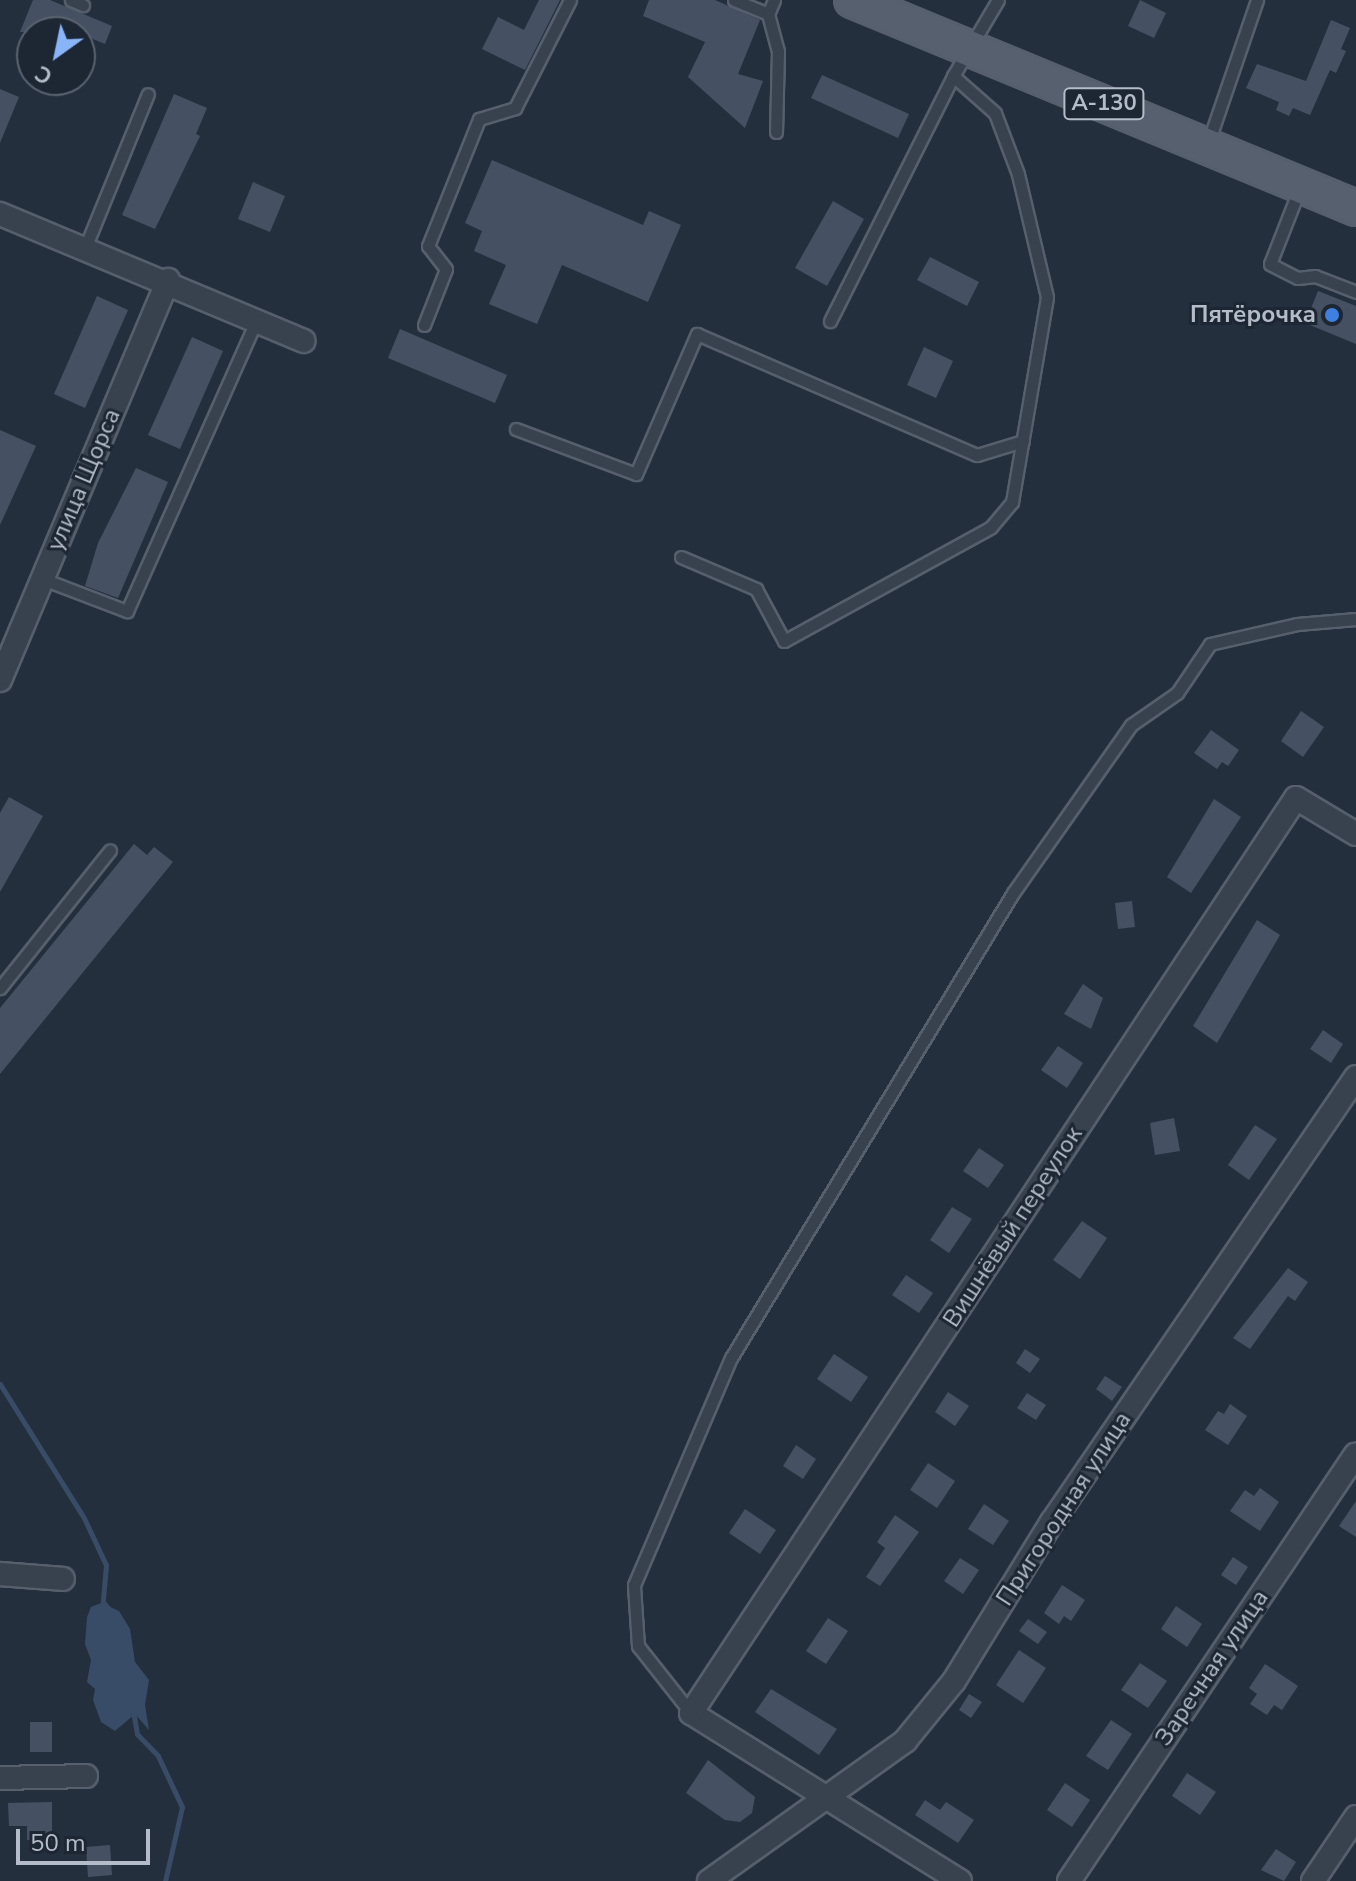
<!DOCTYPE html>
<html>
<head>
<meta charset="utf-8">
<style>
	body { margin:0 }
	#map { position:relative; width:1356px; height:1881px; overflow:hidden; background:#242f3e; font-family:"Nunito Sans",sans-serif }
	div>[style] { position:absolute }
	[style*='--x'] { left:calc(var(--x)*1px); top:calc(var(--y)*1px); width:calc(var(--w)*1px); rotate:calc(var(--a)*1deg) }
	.water>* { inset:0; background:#394c67 }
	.stream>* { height:5px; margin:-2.5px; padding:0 2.5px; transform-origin:2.5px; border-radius:2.5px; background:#394c67 }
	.building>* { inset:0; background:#455162 }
	.roads { filter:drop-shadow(2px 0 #565f6c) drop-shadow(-2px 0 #565f6c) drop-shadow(0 2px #565f6c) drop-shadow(0 -2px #565f6c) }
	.service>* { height:11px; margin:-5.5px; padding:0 5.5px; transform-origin:5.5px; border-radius:5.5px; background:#38414e }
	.minor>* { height:22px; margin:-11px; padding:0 11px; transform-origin:11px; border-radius:11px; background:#38414e }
	.primary>* { height:34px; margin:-17px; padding:0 17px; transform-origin:17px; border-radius:17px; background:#56606e }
	.dots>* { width:22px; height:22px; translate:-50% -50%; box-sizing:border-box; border:4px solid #1d2633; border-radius:50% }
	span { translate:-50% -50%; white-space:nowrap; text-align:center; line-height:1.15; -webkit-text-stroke:6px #1d2633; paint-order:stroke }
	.shield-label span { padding:2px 6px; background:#1d2633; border:2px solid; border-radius:6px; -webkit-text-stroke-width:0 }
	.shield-label { font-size:22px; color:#b4bcc9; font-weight:700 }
	.poi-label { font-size:24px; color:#b4bcc9; font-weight:700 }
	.right { translate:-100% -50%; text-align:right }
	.street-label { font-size:24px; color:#b4bcc9 }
	.north { position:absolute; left:16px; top:16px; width:80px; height:80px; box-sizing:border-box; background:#1d2633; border:2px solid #59626f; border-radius:50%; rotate:213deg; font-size:22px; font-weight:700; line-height:32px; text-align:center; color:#b4bcc9 }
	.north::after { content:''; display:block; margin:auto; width:28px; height:36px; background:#8ab4f8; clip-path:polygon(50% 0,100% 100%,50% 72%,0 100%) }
	.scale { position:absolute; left:16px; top:1829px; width:134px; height:36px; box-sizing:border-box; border:4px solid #b4bcc9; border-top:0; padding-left:10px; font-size:24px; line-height:28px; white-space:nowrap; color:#b4bcc9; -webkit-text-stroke:6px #1d2633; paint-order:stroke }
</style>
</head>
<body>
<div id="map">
	<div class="water">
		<i style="clip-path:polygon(101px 1603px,119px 1611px,130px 1629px,135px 1662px,149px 1680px,145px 1705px,149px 1730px,135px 1714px,115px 1731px,101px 1722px,93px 1700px,95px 1689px,87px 1682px,91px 1660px,85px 1644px,87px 1617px,91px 1607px)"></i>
	</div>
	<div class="stream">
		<i style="--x:0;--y:1384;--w:158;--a:57.9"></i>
		<i style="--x:84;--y:1518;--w:52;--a:64.9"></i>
		<i style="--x:106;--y:1565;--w:37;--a:95"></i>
		<i style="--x:103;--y:1602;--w:8;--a:50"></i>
		<i style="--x:133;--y:1711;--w:23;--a:80"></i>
		<i style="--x:137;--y:1734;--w:30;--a:46"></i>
		<i style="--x:158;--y:1756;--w:56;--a:64.8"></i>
		<i style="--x:182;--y:1807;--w:76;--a:102.9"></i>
	</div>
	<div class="building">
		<i style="clip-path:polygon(33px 0,50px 0,112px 26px,105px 44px,64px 27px,62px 32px,20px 32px)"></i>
		<i style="clip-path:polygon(539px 0,560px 0,525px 70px,482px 49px,498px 17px,524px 30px)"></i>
		<i style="clip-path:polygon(649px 0,715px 0,760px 20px,738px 74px,763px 81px,745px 128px,688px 77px,705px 42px,643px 16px)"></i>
		<i style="clip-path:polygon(1140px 0,1166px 13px,1154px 38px,1128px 26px)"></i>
		<i style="clip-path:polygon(1331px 20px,1350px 28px,1341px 49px,1346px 51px,1336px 73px,1330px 70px,1310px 115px,1293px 108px,1289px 116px,1276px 110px,1279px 102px,1246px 88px,1257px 64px,1306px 81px)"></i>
		<i style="clip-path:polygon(822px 75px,909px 114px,898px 138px,811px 98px)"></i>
		<i style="clip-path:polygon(0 89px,19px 97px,0 143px)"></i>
		<i style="clip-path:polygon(174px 94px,207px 108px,196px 134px,200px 136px,155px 229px,122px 215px)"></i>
		<i style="clip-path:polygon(492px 160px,643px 225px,649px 211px,681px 225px,648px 302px,562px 265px,537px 324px,489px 304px,506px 265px,474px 251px,482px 231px,465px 223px)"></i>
		<i style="clip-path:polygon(253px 182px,285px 196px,270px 232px,238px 219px)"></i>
		<i style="clip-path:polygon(833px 201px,864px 219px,827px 286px,795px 268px)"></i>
		<i style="clip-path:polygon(930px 257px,979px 282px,967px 306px,917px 280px)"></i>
		<i style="clip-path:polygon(1318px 291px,1356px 306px,1356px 344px,1305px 323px)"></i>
		<i style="clip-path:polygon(97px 296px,128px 310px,85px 408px,54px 394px)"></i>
		<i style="clip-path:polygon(400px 329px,507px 375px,495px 403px,388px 358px)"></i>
		<i style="clip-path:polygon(192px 337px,223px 351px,180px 449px,148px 435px)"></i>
		<i style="clip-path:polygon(924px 347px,953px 361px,936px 398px,907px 385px)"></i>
		<i style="clip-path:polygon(0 430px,36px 446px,0 525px)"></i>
		<i style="clip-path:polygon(136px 468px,168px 482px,118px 598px,85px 586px,98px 543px)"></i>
		<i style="clip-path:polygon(1301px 711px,1324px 727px,1303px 757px,1281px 741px)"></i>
		<i style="clip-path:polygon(1211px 730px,1239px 750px,1228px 766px,1222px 762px,1217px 769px,1194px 753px)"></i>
		<i style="clip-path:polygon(9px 797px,43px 816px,0 892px,0 813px)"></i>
		<i style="clip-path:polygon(1214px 799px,1241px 817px,1191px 893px,1167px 877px)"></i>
		<i style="clip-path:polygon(134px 844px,147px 855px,154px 847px,173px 862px,0 1074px,0 1008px)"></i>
		<i style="clip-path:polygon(1132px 901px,1135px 927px,1118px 929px,1115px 903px)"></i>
		<i style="clip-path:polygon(1257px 920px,1280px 935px,1217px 1043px,1193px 1026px)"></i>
		<i style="clip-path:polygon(1083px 984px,1103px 998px,1091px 1029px,1064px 1014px)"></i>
		<i style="clip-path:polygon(1323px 1030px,1343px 1044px,1331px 1063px,1310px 1049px)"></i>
		<i style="clip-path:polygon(1058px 1046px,1083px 1063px,1067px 1088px,1041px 1070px)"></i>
		<i style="clip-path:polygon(1174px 1118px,1180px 1151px,1155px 1155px,1150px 1123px)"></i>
		<i style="clip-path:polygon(1255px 1125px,1277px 1139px,1249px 1180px,1228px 1165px)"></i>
		<i style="clip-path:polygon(979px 1148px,1004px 1165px,988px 1188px,963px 1171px)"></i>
		<i style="clip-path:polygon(952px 1207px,972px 1219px,949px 1253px,930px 1240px)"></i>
		<i style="clip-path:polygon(1082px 1221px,1107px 1238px,1080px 1279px,1053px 1260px)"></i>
		<i style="clip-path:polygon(1288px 1268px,1308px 1282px,1295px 1301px,1288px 1296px,1250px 1349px,1233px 1338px)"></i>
		<i style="clip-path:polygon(906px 1275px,933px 1293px,919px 1313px,892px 1295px)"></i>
		<i style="clip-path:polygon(1025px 1349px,1040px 1359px,1030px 1373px,1016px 1363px)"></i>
		<i style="clip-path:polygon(834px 1354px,868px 1377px,851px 1402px,817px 1379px)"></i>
		<i style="clip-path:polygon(1105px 1376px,1122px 1387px,1112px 1401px,1096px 1389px)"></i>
		<i style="clip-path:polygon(948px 1392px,969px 1406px,955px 1426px,935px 1412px)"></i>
		<i style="clip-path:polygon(1027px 1393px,1046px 1405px,1036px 1420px,1017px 1408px)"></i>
		<i style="clip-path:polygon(1230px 1404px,1247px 1416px,1228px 1445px,1205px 1430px,1218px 1411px,1224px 1414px)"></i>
		<i style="clip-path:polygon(796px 1445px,816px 1459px,803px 1479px,783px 1466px)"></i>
		<i style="clip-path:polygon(928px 1463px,955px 1481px,937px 1508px,910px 1490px)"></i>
		<i style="clip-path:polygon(1260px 1488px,1279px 1502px,1260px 1531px,1230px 1511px,1245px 1490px,1254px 1496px)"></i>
		<i style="clip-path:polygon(1356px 1501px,1356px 1537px,1339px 1526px)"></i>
		<i style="clip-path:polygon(984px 1504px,1009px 1521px,993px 1545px,968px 1529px)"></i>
		<i style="clip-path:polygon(745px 1509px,776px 1530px,760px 1554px,729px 1533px)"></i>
		<i style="clip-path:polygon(895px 1515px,919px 1532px,880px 1586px,866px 1577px,885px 1548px,877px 1542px)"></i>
		<i style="clip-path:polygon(1233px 1557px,1248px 1567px,1236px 1585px,1221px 1575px)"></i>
		<i style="clip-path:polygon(960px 1558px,979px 1570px,963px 1594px,944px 1581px)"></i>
		<i style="clip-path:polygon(1062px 1585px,1085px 1600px,1071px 1621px,1064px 1616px,1059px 1624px,1044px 1613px)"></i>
		<i style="clip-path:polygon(1176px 1606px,1202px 1624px,1187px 1647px,1161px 1629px)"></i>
		<i style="clip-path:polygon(828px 1618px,848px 1631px,826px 1664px,806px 1651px)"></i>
		<i style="clip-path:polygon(1028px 1619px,1047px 1632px,1038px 1644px,1019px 1631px)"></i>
		<i style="clip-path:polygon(1019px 1650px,1046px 1668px,1023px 1703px,996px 1685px)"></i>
		<i style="clip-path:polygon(1140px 1663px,1167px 1681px,1148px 1708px,1121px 1690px)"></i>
		<i style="clip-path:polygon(1265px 1664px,1298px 1686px,1282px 1710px,1274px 1705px,1267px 1715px,1250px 1704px,1257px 1694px,1249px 1688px)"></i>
		<i style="clip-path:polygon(771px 1689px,837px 1729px,819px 1755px,755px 1712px)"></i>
		<i style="clip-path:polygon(969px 1694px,982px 1702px,971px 1718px,959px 1710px)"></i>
		<i style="clip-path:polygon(1111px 1720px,1132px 1734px,1108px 1770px,1086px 1756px)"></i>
		<i style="clip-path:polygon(30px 1722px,52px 1722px,52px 1752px,30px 1752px)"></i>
		<i style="clip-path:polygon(708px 1760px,755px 1797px,752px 1813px,740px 1822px,725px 1820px,686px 1793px)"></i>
		<i style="clip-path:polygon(1187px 1773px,1216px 1792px,1200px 1815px,1172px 1796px)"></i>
		<i style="clip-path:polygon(1065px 1783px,1090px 1800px,1072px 1827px,1047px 1810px)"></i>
		<i style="clip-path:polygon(925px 1800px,940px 1810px,946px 1802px,974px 1820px,958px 1843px,915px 1815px)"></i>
		<i style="clip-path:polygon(52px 1802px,52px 1840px,27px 1840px,27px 1826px,9px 1826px,8px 1803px)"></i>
		<i style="clip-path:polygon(110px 1845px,112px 1875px,88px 1877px,86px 1847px)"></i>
		<i style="clip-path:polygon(1276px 1849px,1296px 1862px,1284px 1881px,1261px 1870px)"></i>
	</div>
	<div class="roads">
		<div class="service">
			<i style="--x:71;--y:0;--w:13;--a:23"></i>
			<i style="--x:734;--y:0;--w:37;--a:22"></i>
			<i style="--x:774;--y:0;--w:15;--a:113"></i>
			<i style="--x:768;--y:14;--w:38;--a:75"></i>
			<i style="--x:778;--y:51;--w:81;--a:91.4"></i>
			<i style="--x:1208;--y:143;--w:151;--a:-71.1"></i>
			<i style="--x:1299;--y:190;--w:79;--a:111.4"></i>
			<i style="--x:1270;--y:264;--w:31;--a:27"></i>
			<i style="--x:1298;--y:278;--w:17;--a:-7"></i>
			<i style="--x:1315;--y:276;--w:44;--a:21.3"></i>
			<i style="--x:85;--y:248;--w:166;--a:-67.8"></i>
			<i style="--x:830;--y:321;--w:274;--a:-63.3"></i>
			<i style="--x:424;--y:325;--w:60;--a:-68.6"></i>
			<i style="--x:446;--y:269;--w:29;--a:-128"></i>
			<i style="--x:428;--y:246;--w:137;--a:-68.1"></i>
			<i style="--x:479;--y:119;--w:38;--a:-17"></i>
			<i style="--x:515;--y:108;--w:121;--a:-63"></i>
			<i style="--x:516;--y:429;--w:128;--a:20.6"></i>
			<i style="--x:636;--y:474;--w:153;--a:-66.5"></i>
			<i style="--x:697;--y:334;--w:305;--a:23.4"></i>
			<i style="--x:977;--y:455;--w:48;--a:-16.9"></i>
			<i style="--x:681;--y:557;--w:82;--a:23.1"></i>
			<i style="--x:756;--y:589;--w:59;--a:61.7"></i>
			<i style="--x:784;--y:641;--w:236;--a:-28.8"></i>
			<i style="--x:991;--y:527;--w:33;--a:-50"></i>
			<i style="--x:1012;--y:502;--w:208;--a:-80.3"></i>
			<i style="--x:1047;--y:297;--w:126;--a:-103.3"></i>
			<i style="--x:1018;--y:174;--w:65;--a:-110.7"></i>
			<i style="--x:995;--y:113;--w:56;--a:-138.6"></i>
			<i style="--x:953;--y:76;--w:88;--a:-59.4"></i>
			<i style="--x:43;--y:579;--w:90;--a:20.9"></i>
			<i style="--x:127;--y:611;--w:317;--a:-66"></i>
			<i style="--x:0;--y:988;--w:176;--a:-51.4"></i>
			<i style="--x:691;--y:1713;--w:85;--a:-128.3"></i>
			<i style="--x:638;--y:1646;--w:61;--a:-93.8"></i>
			<i style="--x:634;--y:1585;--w:247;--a:-66.9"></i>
			<i style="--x:731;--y:1358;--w:544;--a:-58.77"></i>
			<i style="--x:1013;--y:893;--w:205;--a:-54.9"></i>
			<i style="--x:1131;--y:725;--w:56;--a:-34.8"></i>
			<i style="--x:1177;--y:693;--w:59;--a:-56"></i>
			<i style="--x:1210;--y:644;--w:89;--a:-12.9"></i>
			<i style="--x:1297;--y:624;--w:59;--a:-4.8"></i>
		</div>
		<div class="minor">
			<i style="--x:0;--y:214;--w:329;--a:22.7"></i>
			<i style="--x:0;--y:680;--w:434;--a:-67.2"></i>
			<i style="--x:0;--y:1574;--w:63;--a:4.5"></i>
			<i style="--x:0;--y:1778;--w:86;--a:-1.3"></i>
			<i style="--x:709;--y:1881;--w:241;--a:-35.5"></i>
			<i style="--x:905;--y:1741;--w:77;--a:-50.8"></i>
			<i style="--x:954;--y:1681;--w:187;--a:-58.4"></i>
			<i style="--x:1052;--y:1522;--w:539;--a:-55.66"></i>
			<i style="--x:960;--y:1881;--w:317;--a:-148"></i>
			<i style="--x:691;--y:1713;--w:1097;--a:-56.53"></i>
			<i style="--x:1296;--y:798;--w:70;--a:31"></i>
			<i style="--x:1069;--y:1881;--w:514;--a:-56.09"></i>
			<i style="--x:1313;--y:1881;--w:77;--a:-56.1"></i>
		</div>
		<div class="primary">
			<i style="--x:852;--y:0;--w:545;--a:22.43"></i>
		</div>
	</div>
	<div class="dots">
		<i style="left:1332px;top:315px;background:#3f7fe0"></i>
	</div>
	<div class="shield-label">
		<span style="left:1104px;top:104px">А-130</span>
	</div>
	<div class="poi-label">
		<span class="right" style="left:1316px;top:315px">Пятёрочка</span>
	</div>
	<div class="street-label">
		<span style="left:84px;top:480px;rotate:-67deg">улица Щорса</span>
		<span style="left:1013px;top:1227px;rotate:-57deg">Вишнёвый переулок</span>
		<span style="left:1064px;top:1509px;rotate:-57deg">Пригородная улица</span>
		<span style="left:1212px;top:1668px;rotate:-56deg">Заречная улица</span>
	</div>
	<div class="north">С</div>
	<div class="scale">50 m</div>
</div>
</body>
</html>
